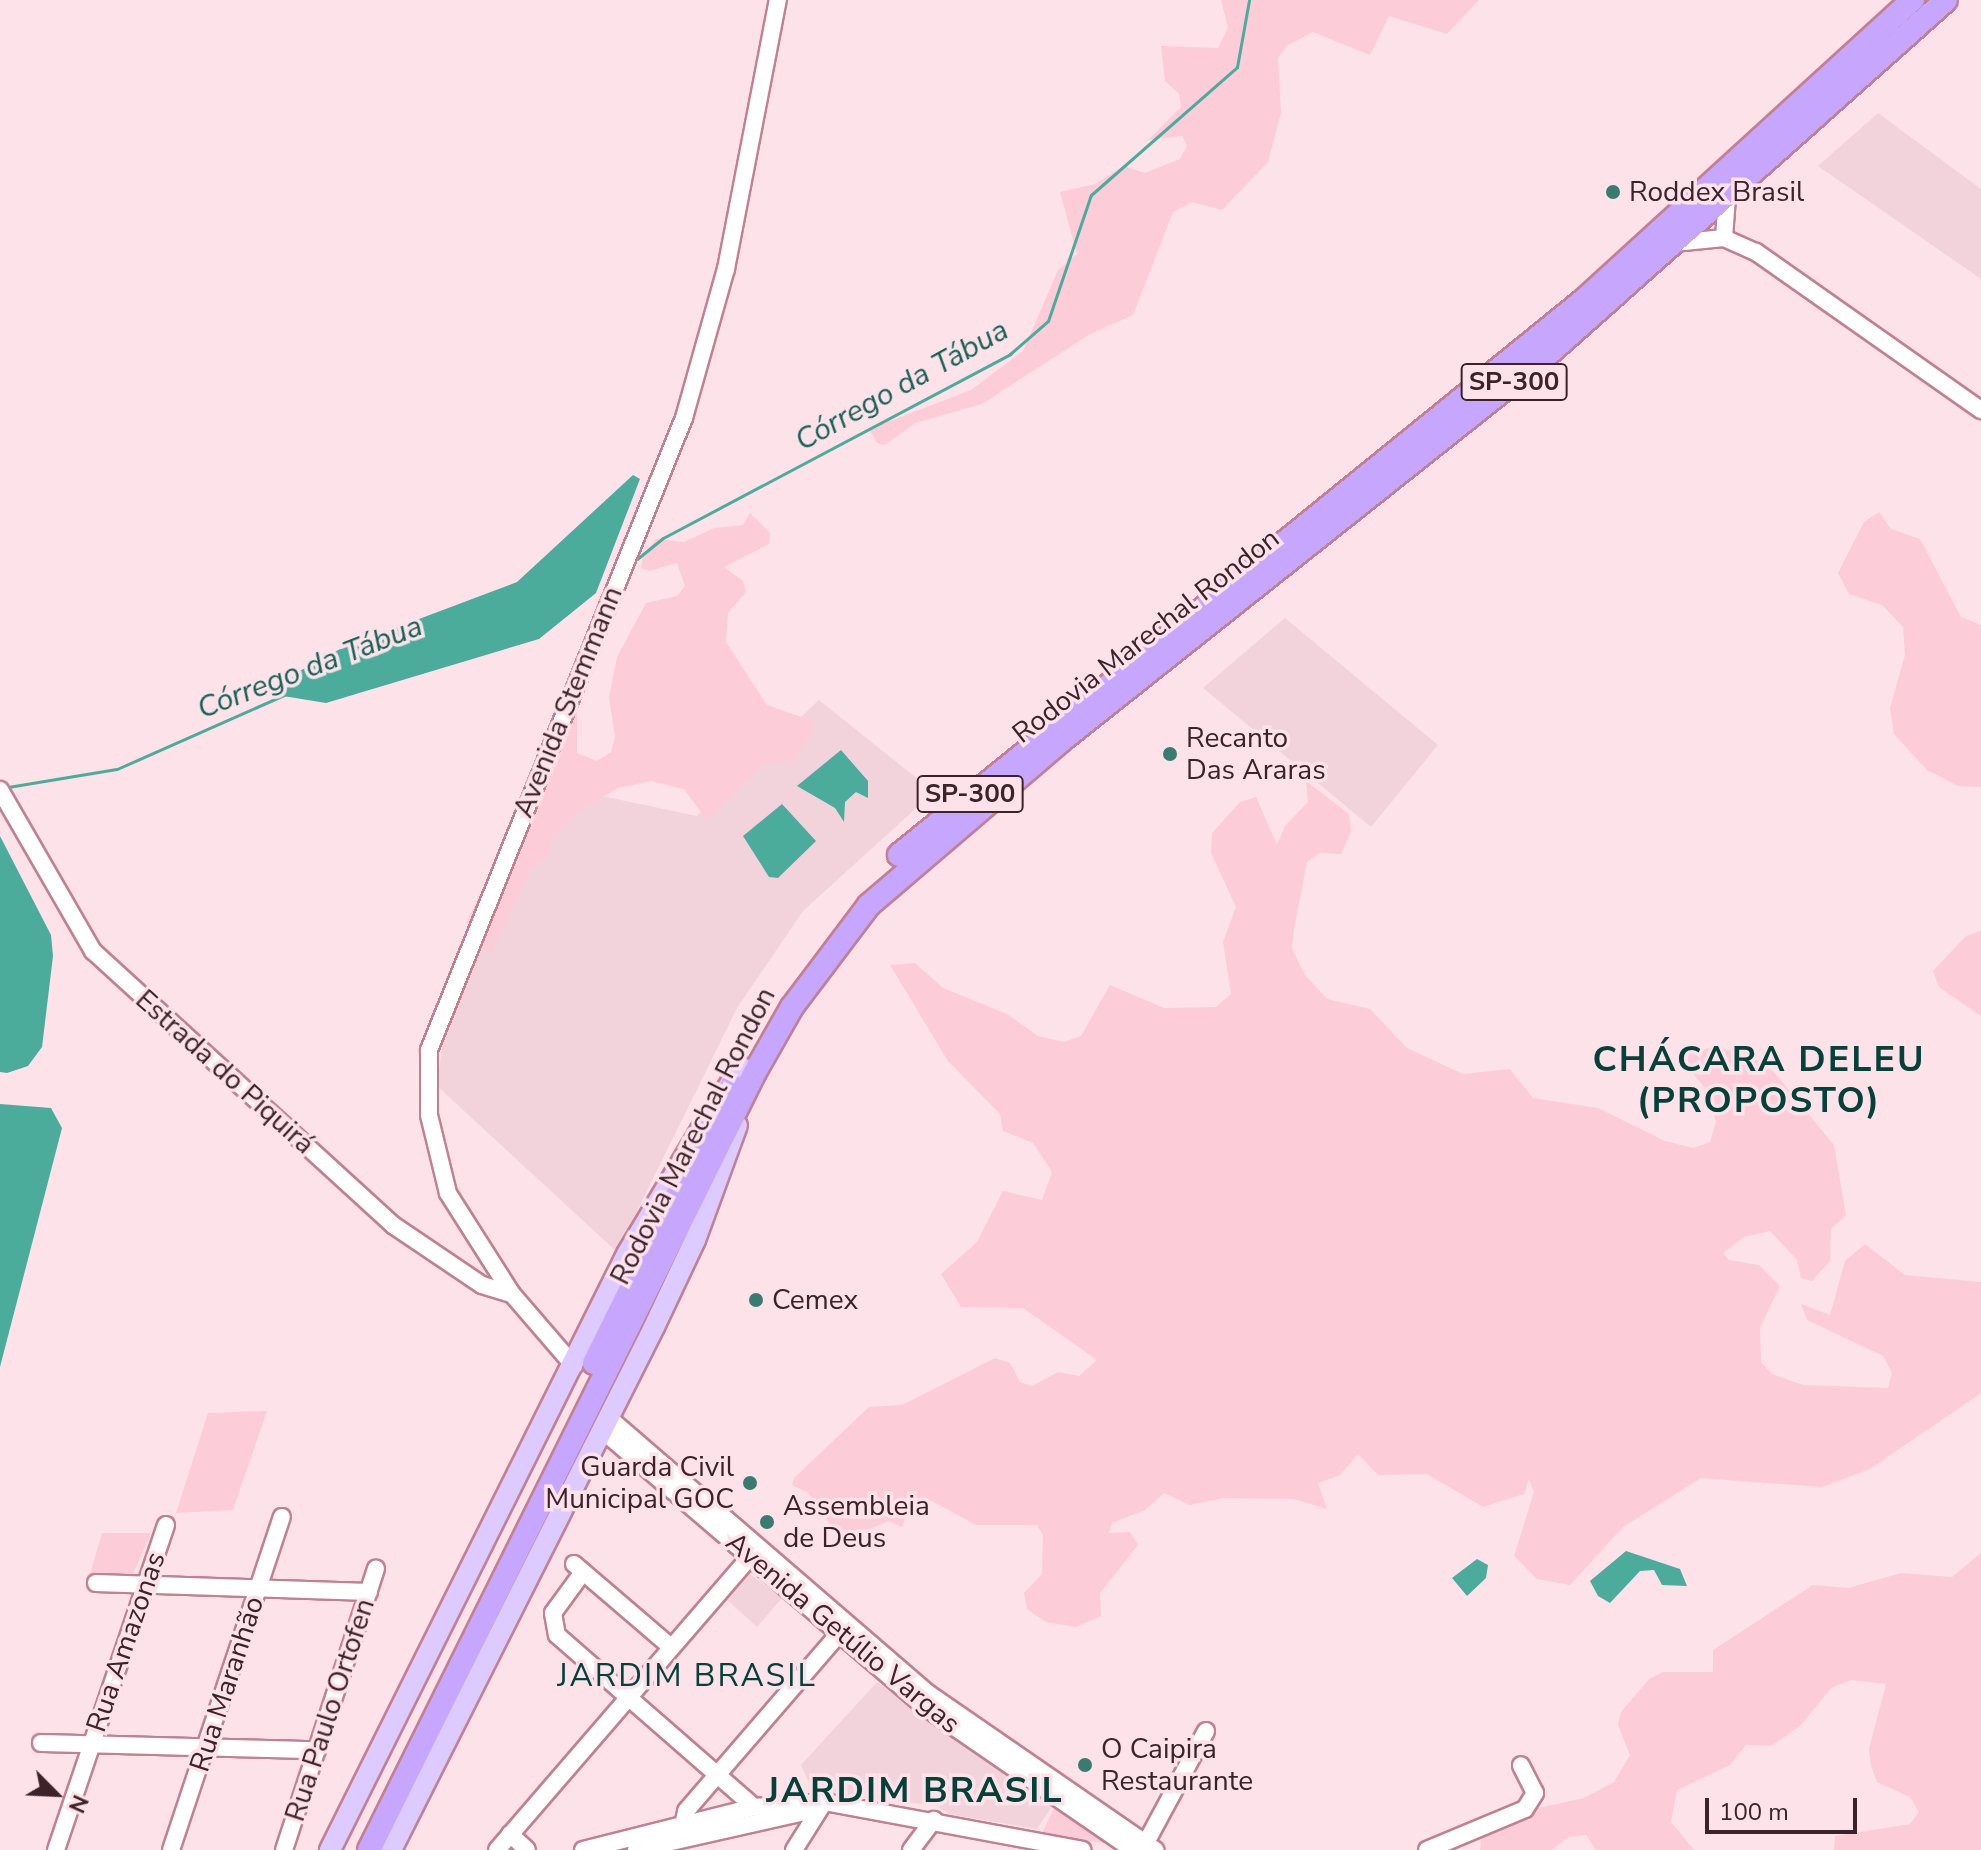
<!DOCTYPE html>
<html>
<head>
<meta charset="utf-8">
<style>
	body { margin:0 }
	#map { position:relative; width:1981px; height:1850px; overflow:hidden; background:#fee2e9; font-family:"Nunito Sans",sans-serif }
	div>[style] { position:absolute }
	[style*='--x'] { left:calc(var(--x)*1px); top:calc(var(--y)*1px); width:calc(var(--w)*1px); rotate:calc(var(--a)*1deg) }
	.built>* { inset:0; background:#f3d3db }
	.green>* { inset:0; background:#fcccd9 }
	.water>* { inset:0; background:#4bac9b }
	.stream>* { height:3px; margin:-1.5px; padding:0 1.5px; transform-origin:1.5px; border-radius:1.5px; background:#4bac9b }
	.roads { filter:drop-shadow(2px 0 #c18194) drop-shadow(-2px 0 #c18194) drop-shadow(0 2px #c18194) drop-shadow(0 -2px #c18194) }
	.minor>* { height:16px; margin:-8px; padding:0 8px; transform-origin:8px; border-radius:8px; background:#fff }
	.major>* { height:20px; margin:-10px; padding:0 10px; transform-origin:10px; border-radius:10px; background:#ddcafe }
	.highway>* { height:22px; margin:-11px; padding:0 11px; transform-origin:11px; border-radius:11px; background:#c7a7fe }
	.dots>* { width:22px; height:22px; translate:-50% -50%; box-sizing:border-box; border:4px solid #fee2e9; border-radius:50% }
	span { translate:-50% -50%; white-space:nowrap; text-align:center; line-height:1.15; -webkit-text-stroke:7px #fee2e9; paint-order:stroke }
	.shield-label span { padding:2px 6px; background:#fee2e9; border:2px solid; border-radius:6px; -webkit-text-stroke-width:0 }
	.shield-label { font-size:26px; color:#3c222a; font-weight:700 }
	.poi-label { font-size:28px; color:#3c222a }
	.left { translate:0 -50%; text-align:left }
	.right { translate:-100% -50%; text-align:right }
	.street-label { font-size:28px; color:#3c222a }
	.water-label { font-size:30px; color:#126256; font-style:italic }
	.quarter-label { font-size:32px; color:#034139; letter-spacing:2px }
	.district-label { font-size:36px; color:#034139; font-weight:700; letter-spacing:2px }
	.north { position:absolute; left:16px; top:1754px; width:80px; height:80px; -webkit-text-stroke:6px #fee2e9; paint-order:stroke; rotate:114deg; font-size:22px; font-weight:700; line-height:32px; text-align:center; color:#3c222a }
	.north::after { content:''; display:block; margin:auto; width:28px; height:36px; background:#3c222a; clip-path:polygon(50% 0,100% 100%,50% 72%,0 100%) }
	.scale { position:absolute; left:1705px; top:1798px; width:152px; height:36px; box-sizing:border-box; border:4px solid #3c222a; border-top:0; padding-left:10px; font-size:24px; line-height:28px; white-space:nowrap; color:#3c222a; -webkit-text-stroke:6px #fee2e9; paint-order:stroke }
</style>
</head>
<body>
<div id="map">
	<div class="built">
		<i style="clip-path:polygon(1878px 113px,1981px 189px,1981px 279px,1818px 166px)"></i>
		<i style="clip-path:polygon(1285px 618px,1438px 745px,1371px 827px,1203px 688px)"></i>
		<i style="clip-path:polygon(819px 700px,934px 792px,803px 911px,737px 1008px,617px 1252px,437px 1086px,445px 1024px,545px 784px,697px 816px)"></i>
		<i style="clip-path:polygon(750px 1574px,782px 1598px,757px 1627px,727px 1600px)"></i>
		<i style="clip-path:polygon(877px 1682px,1051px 1808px,1037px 1829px,950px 1814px,937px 1806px,813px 1792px,801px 1765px)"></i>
	</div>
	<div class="green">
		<i style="clip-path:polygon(1221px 0,1479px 0,1447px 34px,1389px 16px,1370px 55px,1313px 32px,1286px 46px,1278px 58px,1281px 113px,1268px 162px,1222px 210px,1192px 202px,1173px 212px,1133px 315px,1090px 334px,982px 404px,915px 423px,885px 445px,877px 443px,869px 429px,971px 390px,1023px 351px,1058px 270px,1077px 254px,1060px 192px,1095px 184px,1124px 166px,1145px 173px,1180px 159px,1187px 145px,1182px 136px,1148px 140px,1181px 107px,1179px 94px,1165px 81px,1161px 46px,1218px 48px,1228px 28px)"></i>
		<i style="clip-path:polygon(1879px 512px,1891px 529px,1920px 539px,1961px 617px,1981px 625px,1981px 787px,1958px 786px,1927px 770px,1894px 734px,1890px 708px,1905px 655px,1903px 627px,1882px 605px,1849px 594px,1838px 573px,1864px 522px)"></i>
		<i style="clip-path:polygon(750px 513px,770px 533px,769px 544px,724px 567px,743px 581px,746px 592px,728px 613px,726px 642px,767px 705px,816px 722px,795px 760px,763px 764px,706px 819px,684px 789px,651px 781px,618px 788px,576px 813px,552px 837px,548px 856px,531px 868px,492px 952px,477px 948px,467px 922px,553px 739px,550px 725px,556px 716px,577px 712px,577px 753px,597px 761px,611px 752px,615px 736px,609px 698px,617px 657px,646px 603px,677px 596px,685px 586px,677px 563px,649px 571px,641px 568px,643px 555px,656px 539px,684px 542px,714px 528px,743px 525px)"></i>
		<i style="clip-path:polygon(1306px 781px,1349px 814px,1351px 831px,1341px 854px,1320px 853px,1307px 862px,1294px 929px,1292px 949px,1305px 975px,1327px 999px,1370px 1009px,1407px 1048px,1463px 1074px,1510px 1069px,1533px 1098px,1598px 1108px,1665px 1141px,1693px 1148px,1710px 1142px,1716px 1122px,1706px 1089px,1686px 1065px,1689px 1054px,1712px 1047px,1748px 1054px,1773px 1071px,1834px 1145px,1846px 1215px,1831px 1229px,1830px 1261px,1812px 1281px,1801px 1278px,1797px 1260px,1770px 1231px,1744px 1237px,1723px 1253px,1729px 1260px,1759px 1265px,1780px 1286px,1760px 1328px,1761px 1362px,1772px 1374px,1803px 1385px,1888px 1388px,1892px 1373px,1883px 1356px,1807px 1320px,1801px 1304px,1830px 1315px,1845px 1261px,1865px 1244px,1905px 1275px,1981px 1282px,1981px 1393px,1870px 1469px,1822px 1487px,1701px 1478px,1623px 1527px,1570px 1585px,1537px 1579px,1514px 1556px,1534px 1492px,1529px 1479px,1524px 1494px,1483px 1507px,1427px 1474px,1378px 1475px,1358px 1454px,1340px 1475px,1318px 1483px,1327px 1509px,1294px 1499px,1223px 1498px,1190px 1505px,1164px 1493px,1145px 1510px,1112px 1523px,1109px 1533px,1130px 1532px,1138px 1545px,1100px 1593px,1101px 1616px,1076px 1627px,1046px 1622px,1027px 1609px,1024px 1593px,1042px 1574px,1043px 1535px,1037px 1525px,976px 1525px,932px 1501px,907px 1513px,902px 1527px,889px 1521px,856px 1535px,829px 1523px,807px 1492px,792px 1485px,794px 1478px,869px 1407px,902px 1405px,995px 1358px,1010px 1363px,1020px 1382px,1032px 1386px,1058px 1372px,1079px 1376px,1097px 1360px,1023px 1308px,961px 1307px,941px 1274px,977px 1242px,1003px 1191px,1042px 1200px,1052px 1172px,1033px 1143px,1003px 1131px,1000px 1114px,948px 1061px,890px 965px,915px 963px,943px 988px,1007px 1014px,1038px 1036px,1064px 1042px,1081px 1036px,1110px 985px,1164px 1008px,1216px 1007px,1231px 994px,1223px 942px,1236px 907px,1211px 853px,1212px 833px,1240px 802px,1256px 797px,1277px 845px,1285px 826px,1308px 802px)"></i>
		<i style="clip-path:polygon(1981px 931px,1981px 1016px,1939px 987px,1933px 971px,1966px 936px)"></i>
		<i style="clip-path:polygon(267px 1411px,233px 1510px,176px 1513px,208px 1413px)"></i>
		<i style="clip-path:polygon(102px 1533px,151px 1533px,133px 1574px,90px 1574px)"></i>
		<i style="clip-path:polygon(1981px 1553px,1981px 1850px,1834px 1850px,1835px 1836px,1910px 1824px,1919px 1812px,1910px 1797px,1877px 1782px,1871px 1766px,1869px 1749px,1886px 1684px,1851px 1680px,1831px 1688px,1800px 1726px,1771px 1746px,1746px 1745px,1730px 1765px,1677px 1790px,1671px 1822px,1694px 1850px,1596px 1850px,1586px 1835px,1569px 1837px,1551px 1850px,1480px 1850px,1482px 1832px,1521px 1812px,1584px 1798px,1614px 1782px,1630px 1755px,1618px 1725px,1621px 1712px,1649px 1679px,1663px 1672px,1713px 1672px,1713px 1650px,1813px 1585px,1848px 1588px,1901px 1573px,1952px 1577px)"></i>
		<i style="clip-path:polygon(1054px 1808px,1108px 1844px,1042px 1833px)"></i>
	</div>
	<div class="water">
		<i style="clip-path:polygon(633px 475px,640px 479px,596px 593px,539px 639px,326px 703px,283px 696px,294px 674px,342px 648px,517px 582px)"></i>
		<i style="clip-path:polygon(841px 750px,868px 781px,868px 798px,856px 792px,845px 802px,844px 822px,835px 808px,797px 786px)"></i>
		<i style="clip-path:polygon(782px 804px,816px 841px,778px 878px,769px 877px,743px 836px)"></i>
		<i style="clip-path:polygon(0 836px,51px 935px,53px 956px,42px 1047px,28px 1066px,7px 1073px,0 1072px)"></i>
		<i style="clip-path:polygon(0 1104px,51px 1108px,62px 1128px,0 1367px)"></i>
		<i style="clip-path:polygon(1626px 1551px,1680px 1569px,1687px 1586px,1662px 1585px,1654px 1570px,1640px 1571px,1610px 1603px,1598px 1596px,1590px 1581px)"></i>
		<i style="clip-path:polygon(1477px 1559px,1488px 1565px,1486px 1578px,1467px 1596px,1452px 1578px)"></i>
	</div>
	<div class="stream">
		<i style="--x:637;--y:559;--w:33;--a:-39"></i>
		<i style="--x:663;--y:538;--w:393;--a:-27.9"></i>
		<i style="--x:1010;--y:354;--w:50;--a:-41"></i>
		<i style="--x:1048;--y:321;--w:133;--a:-71.2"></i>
		<i style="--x:1091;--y:195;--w:194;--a:-41.2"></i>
		<i style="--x:1237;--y:67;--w:68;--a:-79.8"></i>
		<i style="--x:8;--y:787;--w:110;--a:-9.4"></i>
		<i style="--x:117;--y:769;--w:185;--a:-23.9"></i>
	</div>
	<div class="roads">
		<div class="minor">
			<i style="--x:1724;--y:238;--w:41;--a:-85.8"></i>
			<i style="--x:1674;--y:243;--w:50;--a:-5.7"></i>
			<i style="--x:1724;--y:238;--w:35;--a:24"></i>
			<i style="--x:1756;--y:252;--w:275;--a:35.1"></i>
			<i style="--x:0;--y:790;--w:186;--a:60"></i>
			<i style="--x:93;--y:951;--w:406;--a:42.4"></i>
			<i style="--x:393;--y:1225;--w:107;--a:34"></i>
			<i style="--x:482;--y:1285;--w:31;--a:17"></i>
			<i style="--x:574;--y:1366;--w:95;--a:-130.7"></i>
			<i style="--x:512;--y:1294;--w:120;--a:-122.4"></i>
			<i style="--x:448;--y:1193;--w:80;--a:-103.7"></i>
			<i style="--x:429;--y:1115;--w:65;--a:-90"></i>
			<i style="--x:429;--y:1050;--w:682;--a:-68.03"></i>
			<i style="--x:684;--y:418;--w:155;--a:-74.3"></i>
			<i style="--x:726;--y:269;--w:274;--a:-79.1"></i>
			<i style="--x:609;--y:1418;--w:423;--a:40.8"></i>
			<i style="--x:929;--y:1694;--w:275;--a:34.6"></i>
			<i style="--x:603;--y:1431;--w:424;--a:40.6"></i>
			<i style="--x:925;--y:1707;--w:252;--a:34.5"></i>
			<i style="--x:574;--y:1564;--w:128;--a:40.6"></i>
			<i style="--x:583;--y:1572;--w:51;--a:126.2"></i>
			<i style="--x:553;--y:1613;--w:22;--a:80"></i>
			<i style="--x:557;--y:1635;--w:262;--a:41.1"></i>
			<i style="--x:96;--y:1583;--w:273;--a:1.9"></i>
			<i style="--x:41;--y:1743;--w:276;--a:1.5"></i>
			<i style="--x:510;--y:1834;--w:23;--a:43"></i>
			<i style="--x:680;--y:1838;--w:28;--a:-77"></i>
			<i style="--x:686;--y:1811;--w:242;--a:-49.2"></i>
			<i style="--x:56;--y:1850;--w:343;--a:-71.3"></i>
			<i style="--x:171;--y:1850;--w:351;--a:-71.6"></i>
			<i style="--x:284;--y:1850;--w:296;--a:-71.9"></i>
			<i style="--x:497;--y:1850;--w:395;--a:-49.2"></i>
			<i style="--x:583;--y:1850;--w:176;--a:-14.1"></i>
			<i style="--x:754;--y:1807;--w:70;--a:-4.1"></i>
			<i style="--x:824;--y:1802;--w:263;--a:10.5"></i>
			<i style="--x:636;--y:1850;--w:182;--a:-12.7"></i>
			<i style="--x:794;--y:1850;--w:54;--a:-57.8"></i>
			<i style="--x:911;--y:1850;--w:38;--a:-53"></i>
			<i style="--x:1142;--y:1850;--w:135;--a:-61.7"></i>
			<i style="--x:1427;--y:1850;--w:106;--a:-22.7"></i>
			<i style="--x:1525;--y:1809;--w:19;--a:-58"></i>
			<i style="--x:1535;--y:1793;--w:31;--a:-117"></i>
		</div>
		<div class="major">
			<i style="--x:721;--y:1098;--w:37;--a:-57"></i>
			<i style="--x:330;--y:1850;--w:666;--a:-63.51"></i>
			<i style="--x:627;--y:1254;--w:147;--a:-59.2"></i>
			<i style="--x:391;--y:1850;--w:585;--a:-63.3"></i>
			<i style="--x:654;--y:1327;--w:96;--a:-64.8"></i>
			<i style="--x:695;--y:1240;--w:122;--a:-69.9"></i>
		</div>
		<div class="highway">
			<i style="--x:899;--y:855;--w:883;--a:-39.02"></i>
			<i style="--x:1585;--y:299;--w:444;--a:-42.4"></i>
			<i style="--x:594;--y:1363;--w:310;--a:-63.6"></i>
			<i style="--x:369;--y:1850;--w:868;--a:-63.61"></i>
			<i style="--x:755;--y:1072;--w:75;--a:-60.4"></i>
			<i style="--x:792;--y:1007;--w:128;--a:-53"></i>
			<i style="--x:869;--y:905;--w:254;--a:-40.5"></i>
			<i style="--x:1062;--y:740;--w:618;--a:-38.43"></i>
			<i style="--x:1546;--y:356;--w:535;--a:-41.67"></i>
		</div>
	</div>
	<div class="dots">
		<i style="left:1613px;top:192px;background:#387c70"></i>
		<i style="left:1170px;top:754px;background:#387c70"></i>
		<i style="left:756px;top:1300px;background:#387c70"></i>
		<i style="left:750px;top:1483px;background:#387c70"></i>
		<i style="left:767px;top:1522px;background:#387c70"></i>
		<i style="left:1085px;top:1765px;background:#387c70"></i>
	</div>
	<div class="shield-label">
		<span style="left:1514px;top:382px">SP-300</span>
		<span style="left:970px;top:794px">SP-300</span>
	</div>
	<div class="poi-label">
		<span class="left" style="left:1629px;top:192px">Roddex Brasil</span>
		<span class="left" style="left:1186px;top:754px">Recanto<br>Das Araras</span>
		<span class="left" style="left:772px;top:1300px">Cemex</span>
		<span class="right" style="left:734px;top:1483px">Guarda Civil<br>Municipal GOC</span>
		<span class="left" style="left:783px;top:1522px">Assembleia<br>de Deus</span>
		<span class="left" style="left:1101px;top:1765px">O Caipira<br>Restaurante</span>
	</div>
	<div class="street-label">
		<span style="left:1146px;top:636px;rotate:-38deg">Rodovia Marechal Rondon</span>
		<span style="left:568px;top:702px;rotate:-68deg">Avenida Stemmann</span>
		<span style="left:225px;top:1072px;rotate:42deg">Estrada do Piquirá</span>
		<span style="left:693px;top:1136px;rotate:-63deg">Rodovia Marechal Rondon</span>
		<span style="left:843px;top:1633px;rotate:40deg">Avenida Getúlio Vargas</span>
		<span style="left:126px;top:1642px;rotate:-71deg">Rua Amazonas</span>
		<span style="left:227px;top:1684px;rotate:-72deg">Rua Maranhão</span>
		<span style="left:330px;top:1710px;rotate:-72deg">Rua Paulo Ortofen</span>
	</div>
	<div class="water-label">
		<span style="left:902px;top:386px;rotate:-29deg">Córrego da Tábua</span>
		<span style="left:310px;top:668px;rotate:-21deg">Córrego da Tábua</span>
	</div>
	<div class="quarter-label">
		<span style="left:687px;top:1676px">JARDIM BRASIL</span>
	</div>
	<div class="district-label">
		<span style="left:1759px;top:1080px">CHÁCARA DELEU<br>(PROPOSTO)</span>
		<span style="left:915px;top:1791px">JARDIM BRASIL</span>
	</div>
	<div class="north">N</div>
	<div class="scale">100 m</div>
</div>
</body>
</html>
